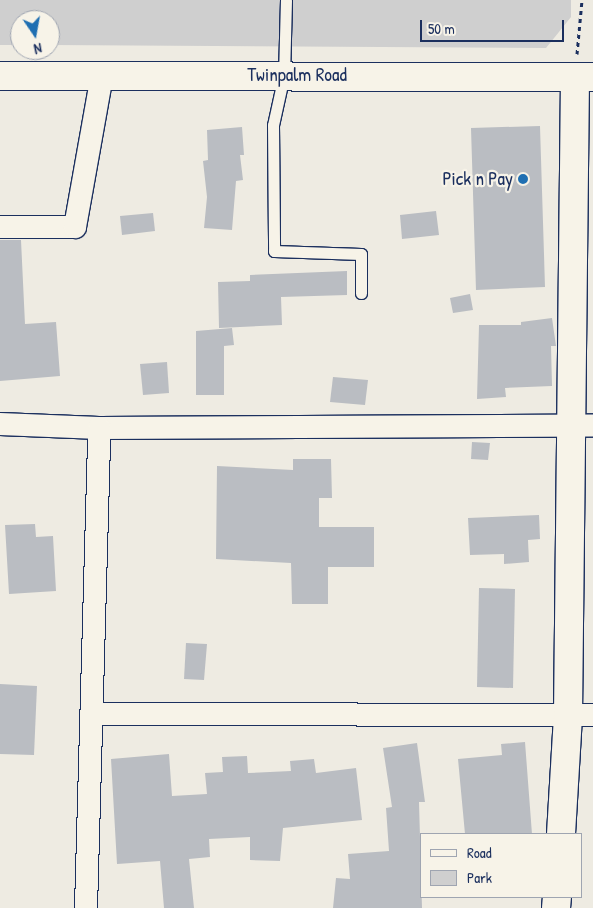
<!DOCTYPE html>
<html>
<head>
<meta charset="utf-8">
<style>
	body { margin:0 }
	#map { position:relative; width:593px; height:908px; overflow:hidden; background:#eeebe2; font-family:"Patrick Hand",sans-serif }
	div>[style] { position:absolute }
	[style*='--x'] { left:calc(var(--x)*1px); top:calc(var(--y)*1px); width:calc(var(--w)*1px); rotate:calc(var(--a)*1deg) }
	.green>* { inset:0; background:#cfcfcf }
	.building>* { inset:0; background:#babdc2 }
	.path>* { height:3px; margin-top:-1.5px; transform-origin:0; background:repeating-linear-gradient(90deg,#1b2f5e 0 4px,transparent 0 8px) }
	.roads { filter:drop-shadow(1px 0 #1b2f5e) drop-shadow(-1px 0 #1b2f5e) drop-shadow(0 1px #1b2f5e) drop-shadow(0 -1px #1b2f5e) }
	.lane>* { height:11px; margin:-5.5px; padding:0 5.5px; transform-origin:5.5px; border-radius:5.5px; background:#f7f3e8 }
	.street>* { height:22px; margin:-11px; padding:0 11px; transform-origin:11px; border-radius:11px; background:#f7f3e8 }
	.secondary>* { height:28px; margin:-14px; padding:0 14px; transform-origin:14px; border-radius:14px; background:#f7f3e8 }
	.dots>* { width:14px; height:14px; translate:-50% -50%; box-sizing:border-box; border:2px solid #f7f3e8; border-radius:50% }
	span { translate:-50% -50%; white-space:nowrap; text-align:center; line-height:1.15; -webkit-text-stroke:4.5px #f7f3e8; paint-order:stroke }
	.street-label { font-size:19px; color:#1b2f5e }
	.poi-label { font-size:19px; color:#1b2f5e }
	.right { translate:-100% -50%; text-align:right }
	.legend { position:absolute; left:420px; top:833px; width:162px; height:65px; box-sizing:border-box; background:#f7f3e8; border:1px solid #9fa5b1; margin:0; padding:6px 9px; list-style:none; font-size:15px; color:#1b2f5e }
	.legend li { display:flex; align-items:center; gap:10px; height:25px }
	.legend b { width:25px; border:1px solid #9fa5b1 }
	.north { position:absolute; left:10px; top:10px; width:50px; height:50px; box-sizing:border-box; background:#f7f3e8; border:1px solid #9fa5b1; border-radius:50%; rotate:168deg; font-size:14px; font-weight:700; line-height:20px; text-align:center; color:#1b2f5e }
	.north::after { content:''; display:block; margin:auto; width:18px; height:22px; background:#1f6fb2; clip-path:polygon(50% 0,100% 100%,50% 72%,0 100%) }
	.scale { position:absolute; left:420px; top:20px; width:144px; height:22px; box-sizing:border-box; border:2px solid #1b2f5e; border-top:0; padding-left:6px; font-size:15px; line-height:18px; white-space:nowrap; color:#1b2f5e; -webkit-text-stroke:4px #f7f3e8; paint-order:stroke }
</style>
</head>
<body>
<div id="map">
	<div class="green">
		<i style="clip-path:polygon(0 0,571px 0,571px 17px,546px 48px,50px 45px,50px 20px,20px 20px,20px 45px,0 45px)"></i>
	</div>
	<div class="building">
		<i style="clip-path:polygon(540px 126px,545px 287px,476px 290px,471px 128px)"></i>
		<i style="clip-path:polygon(242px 127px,244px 155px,240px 155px,243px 180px,236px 181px,232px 230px,204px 228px,207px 197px,203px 161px,208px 160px,207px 130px)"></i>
		<i style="clip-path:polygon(436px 211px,439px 235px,402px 239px,400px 215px)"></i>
		<i style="clip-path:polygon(153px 213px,155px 231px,122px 235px,120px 216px)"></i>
		<i style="clip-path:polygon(0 240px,21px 240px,25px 324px,56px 322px,60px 376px,0 381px)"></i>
		<i style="clip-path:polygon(347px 271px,347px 295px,281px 297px,282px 325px,219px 328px,218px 282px,250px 281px,250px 275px)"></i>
		<i style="clip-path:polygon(470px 294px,473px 310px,453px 313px,450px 298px)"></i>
		<i style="clip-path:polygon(552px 318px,556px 346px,551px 346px,552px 386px,505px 388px,506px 397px,477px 399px,479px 325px,521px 325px,521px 322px)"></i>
		<i style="clip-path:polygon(232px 328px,234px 345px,224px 346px,224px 395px,196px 395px,196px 331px)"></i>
		<i style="clip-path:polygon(167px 362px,169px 393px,143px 395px,140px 364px)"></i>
		<i style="clip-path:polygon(333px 377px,368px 380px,365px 405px,330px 402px)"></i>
		<i style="clip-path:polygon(472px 442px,490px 443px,488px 460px,471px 459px)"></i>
		<i style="clip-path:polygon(293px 459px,331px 459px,332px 498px,319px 498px,319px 527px,374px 527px,374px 567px,328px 567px,328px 604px,292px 604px,291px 563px,216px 559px,217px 466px,293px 470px)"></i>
		<i style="clip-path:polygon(539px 515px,540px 539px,528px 540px,529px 562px,504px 564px,504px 554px,470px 555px,468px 518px)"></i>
		<i style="clip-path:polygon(35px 524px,36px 537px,53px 536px,56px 591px,9px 594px,5px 525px)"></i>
		<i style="clip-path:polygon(479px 588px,515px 589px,513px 688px,477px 687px)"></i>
		<i style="clip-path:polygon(186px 643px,207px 644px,204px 680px,184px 679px)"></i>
		<i style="clip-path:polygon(0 684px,37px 686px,34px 755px,0 754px)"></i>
		<i style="clip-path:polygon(525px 742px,532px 834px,465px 834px,458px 759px,502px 755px,501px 744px)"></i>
		<i style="clip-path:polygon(417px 743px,425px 802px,419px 802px,422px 908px,333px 908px,336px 878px,350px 879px,348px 854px,389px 851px,386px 808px,392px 807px,383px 748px)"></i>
		<i style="clip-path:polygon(169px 754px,172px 796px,207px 794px,205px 773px,223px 772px,222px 757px,247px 756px,248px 773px,291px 771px,290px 761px,314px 759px,316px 773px,356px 768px,362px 820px,283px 828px,280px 861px,250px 860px,250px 837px,209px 839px,210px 857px,189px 859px,194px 908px,164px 908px,160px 861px,117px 864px,111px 759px)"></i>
	</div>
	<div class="path">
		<i style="--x:577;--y:54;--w:54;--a:-84.7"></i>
	</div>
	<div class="roads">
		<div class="lane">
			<i style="--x:286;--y:0;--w:75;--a:91.5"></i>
			<i style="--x:284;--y:75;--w:51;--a:102.4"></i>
			<i style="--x:273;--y:125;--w:126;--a:89.5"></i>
			<i style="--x:274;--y:251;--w:87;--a:2"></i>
			<i style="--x:361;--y:254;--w:39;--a:90"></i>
		</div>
		<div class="street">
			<i style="--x:0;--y:227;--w:75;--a:0"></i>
			<i style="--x:75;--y:227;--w:153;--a:-79.9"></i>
			<i style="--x:0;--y:424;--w:99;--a:2.3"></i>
			<i style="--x:99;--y:428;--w:494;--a:-0.3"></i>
			<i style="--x:92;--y:714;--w:501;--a:0.11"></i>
			<i style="--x:86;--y:908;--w:480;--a:-88.4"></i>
		</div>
		<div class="secondary">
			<i style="--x:0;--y:76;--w:593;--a:0.1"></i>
			<i style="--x:561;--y:834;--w:119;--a:-86.6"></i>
			<i style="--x:568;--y:715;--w:637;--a:-89.37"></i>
			<i style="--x:556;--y:908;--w:11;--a:-85"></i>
		</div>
	</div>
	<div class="dots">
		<i style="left:523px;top:179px;background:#1f6fb2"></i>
	</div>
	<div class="street-label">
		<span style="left:297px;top:75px">Twinpalm Road</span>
	</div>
	<div class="poi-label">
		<span class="right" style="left:513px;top:179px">Pick n Pay</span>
	</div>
	<ul class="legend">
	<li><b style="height:6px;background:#f7f3e8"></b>Road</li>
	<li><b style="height:14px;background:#cfcfcf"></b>Park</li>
	</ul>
	<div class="north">N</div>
	<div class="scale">50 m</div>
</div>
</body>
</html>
